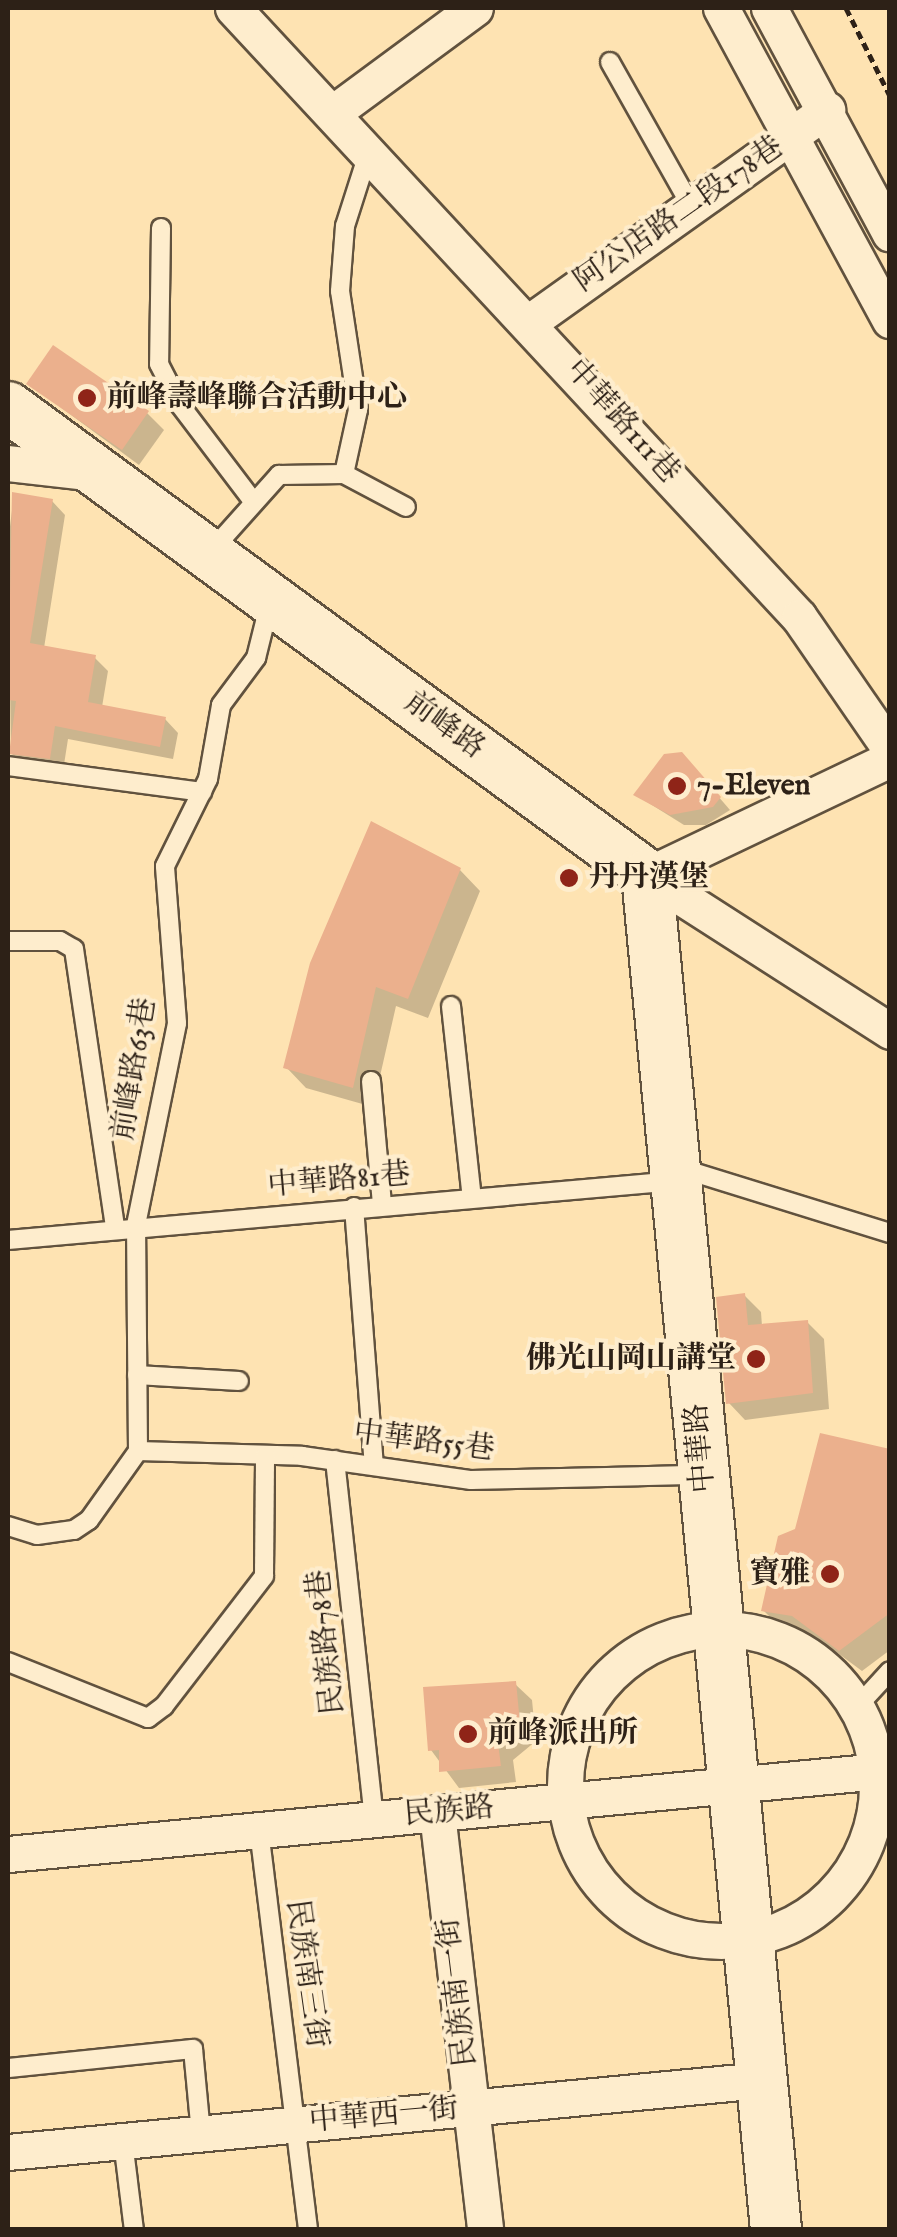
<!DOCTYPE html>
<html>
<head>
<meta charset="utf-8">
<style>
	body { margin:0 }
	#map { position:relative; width:897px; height:2237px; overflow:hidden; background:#fee3b2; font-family:"IM FELL English","Noto Serif TC",serif }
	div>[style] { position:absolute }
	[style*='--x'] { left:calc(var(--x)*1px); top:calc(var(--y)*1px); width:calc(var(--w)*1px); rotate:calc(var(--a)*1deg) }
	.shadow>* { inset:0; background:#0003 }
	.building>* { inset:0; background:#ebb08d }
	.path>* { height:5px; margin-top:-2.5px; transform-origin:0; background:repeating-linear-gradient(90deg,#2d2117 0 8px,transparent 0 13px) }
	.roads { filter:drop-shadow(2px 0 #61523e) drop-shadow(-2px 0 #61523e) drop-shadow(0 2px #61523e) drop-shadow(0 -2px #61523e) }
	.lane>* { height:18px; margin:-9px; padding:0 9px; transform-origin:9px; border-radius:9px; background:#feedcd }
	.street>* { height:35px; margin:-17.5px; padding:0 17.5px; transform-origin:17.5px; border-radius:17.5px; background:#feedcd }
	.street>.ring { margin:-17.5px; padding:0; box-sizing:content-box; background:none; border:35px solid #feedcd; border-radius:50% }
	.secondary>* { height:50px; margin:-25px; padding:0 25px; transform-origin:25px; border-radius:25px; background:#feedcd }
	.dots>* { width:28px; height:28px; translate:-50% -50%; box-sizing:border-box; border:5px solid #feedcd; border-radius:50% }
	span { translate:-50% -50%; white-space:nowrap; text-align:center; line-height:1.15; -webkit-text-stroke:8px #feedcd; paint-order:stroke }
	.street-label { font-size:30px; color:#2d2117 }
	.poi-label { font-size:30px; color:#2d2117; font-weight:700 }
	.left { translate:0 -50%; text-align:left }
	.right { translate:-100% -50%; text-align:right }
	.frame { position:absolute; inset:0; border:10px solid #2d2117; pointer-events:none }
</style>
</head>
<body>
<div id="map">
	<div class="shadow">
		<i style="clip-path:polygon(29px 384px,147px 413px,164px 430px,139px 465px)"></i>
		<i style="clip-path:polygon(14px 495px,52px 501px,65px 515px,44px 648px,94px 657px,108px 671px,102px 707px,165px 719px,178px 733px,173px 759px,68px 739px,63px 771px,25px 766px,11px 753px,8px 542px)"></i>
		<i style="clip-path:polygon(693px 767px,730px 810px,706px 825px,684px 825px,636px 795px)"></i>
		<i style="clip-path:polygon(460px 870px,480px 891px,428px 1018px,396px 1006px,373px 1107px,306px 1088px,286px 1067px)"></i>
		<i style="clip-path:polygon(744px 1295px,761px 1312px,762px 1326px,807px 1322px,824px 1339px,829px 1409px,745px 1420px,729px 1403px)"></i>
		<i style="clip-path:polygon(890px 1452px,890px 1650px,862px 1671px,816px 1637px,785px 1632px,763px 1610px,797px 1531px)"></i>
		<i style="clip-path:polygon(515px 1684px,532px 1700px,536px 1741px,513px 1760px,516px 1782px,459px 1788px,431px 1750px)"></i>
	</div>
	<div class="building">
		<i style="clip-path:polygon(53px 345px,149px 411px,122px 450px,26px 384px)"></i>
		<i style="clip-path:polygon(12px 492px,53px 499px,30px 643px,96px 655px,88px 702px,166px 717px,160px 747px,55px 726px,50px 759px,9px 754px,16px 701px,8px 700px)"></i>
		<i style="clip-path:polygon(682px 752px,721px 797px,713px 807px,670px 815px,633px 795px,664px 754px)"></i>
		<i style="clip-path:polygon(371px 821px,461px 868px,408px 999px,376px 987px,353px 1088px,283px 1068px,310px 963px)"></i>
		<i style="clip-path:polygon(745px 1293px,748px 1325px,808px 1320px,813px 1393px,726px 1404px,716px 1297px)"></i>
		<i style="clip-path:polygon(820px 1433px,890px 1449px,890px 1613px,839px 1651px,792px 1616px,761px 1611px,778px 1536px,795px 1529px)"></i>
		<i style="clip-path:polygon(516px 1681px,520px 1724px,498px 1743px,501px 1766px,439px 1772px,439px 1750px,428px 1751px,423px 1687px)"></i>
	</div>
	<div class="path">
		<i style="--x:846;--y:8;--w:98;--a:63.4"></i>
	</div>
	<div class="roads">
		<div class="lane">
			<i style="--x:610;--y:62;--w:163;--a:60.6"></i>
			<i style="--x:161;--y:228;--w:136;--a:90.8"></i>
			<i style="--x:159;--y:364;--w:46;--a:62.9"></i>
			<i style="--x:180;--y:405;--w:119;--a:52.8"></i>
			<i style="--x:344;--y:474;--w:66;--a:-77.7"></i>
			<i style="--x:358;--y:410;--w:120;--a:-98.6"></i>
			<i style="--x:340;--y:291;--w:65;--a:-85.6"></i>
			<i style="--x:345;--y:226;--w:79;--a:-72.3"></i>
			<i style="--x:212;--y:550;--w:101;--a:-48.2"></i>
			<i style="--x:279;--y:475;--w:65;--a:-0.9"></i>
			<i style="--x:344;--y:474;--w:70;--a:28"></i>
			<i style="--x:8;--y:766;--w:196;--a:7.6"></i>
			<i style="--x:8;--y:941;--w:52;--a:0"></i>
			<i style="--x:60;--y:941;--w:16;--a:30"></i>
			<i style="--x:74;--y:949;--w:282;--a:81.6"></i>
			<i style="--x:451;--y:1006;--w:193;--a:83.8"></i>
			<i style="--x:371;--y:1081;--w:124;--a:84.9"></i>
			<i style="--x:680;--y:1168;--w:220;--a:17.2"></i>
			<i style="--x:354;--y:1207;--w:258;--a:85.6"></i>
			<i style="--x:8;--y:1240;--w:670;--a:-5.05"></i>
			<i style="--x:137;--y:1375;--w:102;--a:3.4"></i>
			<i style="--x:138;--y:1451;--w:226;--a:-90.5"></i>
			<i style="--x:136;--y:1225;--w:206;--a:-78.5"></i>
			<i style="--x:177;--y:1023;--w:157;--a:-94.4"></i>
			<i style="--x:165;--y:866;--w:97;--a:-63.7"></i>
			<i style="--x:208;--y:779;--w:75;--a:-80"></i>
			<i style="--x:221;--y:705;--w:59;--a:-53.3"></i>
			<i style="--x:256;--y:658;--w:54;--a:-76"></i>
			<i style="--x:138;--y:1451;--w:164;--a:1.7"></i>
			<i style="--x:302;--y:1456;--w:171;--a:8.1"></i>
			<i style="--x:471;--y:1480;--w:228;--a:-1.3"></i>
			<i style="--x:335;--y:1460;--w:361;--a:83.8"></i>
			<i style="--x:8;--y:1526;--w:30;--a:17"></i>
			<i style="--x:37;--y:1535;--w:37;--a:-8"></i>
			<i style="--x:74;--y:1530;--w:18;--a:-34"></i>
			<i style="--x:89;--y:1520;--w:85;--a:-54.6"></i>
			<i style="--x:8;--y:1662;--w:151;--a:21.8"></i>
			<i style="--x:148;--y:1718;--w:20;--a:-37"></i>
			<i style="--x:164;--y:1706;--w:164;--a:-52.4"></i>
			<i style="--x:264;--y:1576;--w:120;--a:-89.5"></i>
			<i style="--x:856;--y:1708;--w:50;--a:-47.4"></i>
			<i style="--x:259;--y:1830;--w:403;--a:83"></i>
			<i style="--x:8;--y:2068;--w:186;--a:-5.9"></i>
			<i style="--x:193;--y:2049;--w:84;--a:84.6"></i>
			<i style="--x:123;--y:2141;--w:90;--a:83"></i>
		</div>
		<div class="street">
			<i style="--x:233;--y:8;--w:831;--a:47.1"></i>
			<i style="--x:799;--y:617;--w:160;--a:55.4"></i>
			<i style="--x:721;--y:8;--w:355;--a:61.6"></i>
			<i style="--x:769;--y:8;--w:256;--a:61.8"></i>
			<i style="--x:334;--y:112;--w:175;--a:-36.4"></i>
			<i style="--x:531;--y:321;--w:364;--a:-35.5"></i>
			<i style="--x:8;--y:463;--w:89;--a:6.5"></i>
			<i style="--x:647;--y:875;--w:289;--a:32.7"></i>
			<i style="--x:647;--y:875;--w:269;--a:-25.5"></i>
			<i class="ring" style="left:565px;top:1629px;width:277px;height:277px"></i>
			<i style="--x:437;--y:1813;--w:420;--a:83.4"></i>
			<i style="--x:8;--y:1854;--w:886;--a:-5.44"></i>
			<i style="--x:8;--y:2152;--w:756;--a:-5.46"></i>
		</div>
		<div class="secondary">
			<i style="--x:8;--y:407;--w:792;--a:36.22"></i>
			<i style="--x:647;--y:875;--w:1361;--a:84.56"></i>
		</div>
	</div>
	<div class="dots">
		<i style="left:87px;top:398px;background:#8f2418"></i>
		<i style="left:677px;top:786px;background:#8f2418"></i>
		<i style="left:569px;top:878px;background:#8f2418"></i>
		<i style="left:756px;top:1359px;background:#8f2418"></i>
		<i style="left:830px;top:1574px;background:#8f2418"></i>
		<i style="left:468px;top:1734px;background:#8f2418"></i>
	</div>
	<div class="street-label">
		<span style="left:679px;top:215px;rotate:-35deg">阿公店路二段178巷</span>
		<span style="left:622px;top:422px;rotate:48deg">中華路111巷</span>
		<span style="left:444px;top:726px;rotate:36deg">前峰路</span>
		<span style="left:135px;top:1069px;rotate:-81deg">前峰路63巷</span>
		<span style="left:339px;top:1181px;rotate:-5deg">中華路81巷</span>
		<span style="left:424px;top:1442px;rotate:7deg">中華路55巷</span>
		<span style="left:701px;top:1448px;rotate:-95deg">中華路</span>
		<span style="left:327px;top:1642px;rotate:-96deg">民族路78巷</span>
		<span style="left:449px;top:1812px;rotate:-5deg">民族路</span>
		<span style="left:306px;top:1974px;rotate:82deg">民族南三街</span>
		<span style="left:458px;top:1992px;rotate:-97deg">民族南一街</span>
		<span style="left:384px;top:2116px;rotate:-5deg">中華西一街</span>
	</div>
	<div class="poi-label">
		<span class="left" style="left:107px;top:398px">前峰壽峰聯合活動中心</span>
		<span class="left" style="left:697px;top:786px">7-Eleven</span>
		<span class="left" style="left:589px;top:878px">丹丹漢堡</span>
		<span class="right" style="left:736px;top:1359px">佛光山岡山講堂</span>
		<span class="right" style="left:810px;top:1574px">寶雅</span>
		<span class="left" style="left:488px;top:1734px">前峰派出所</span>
	</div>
	<div class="frame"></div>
</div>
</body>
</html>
